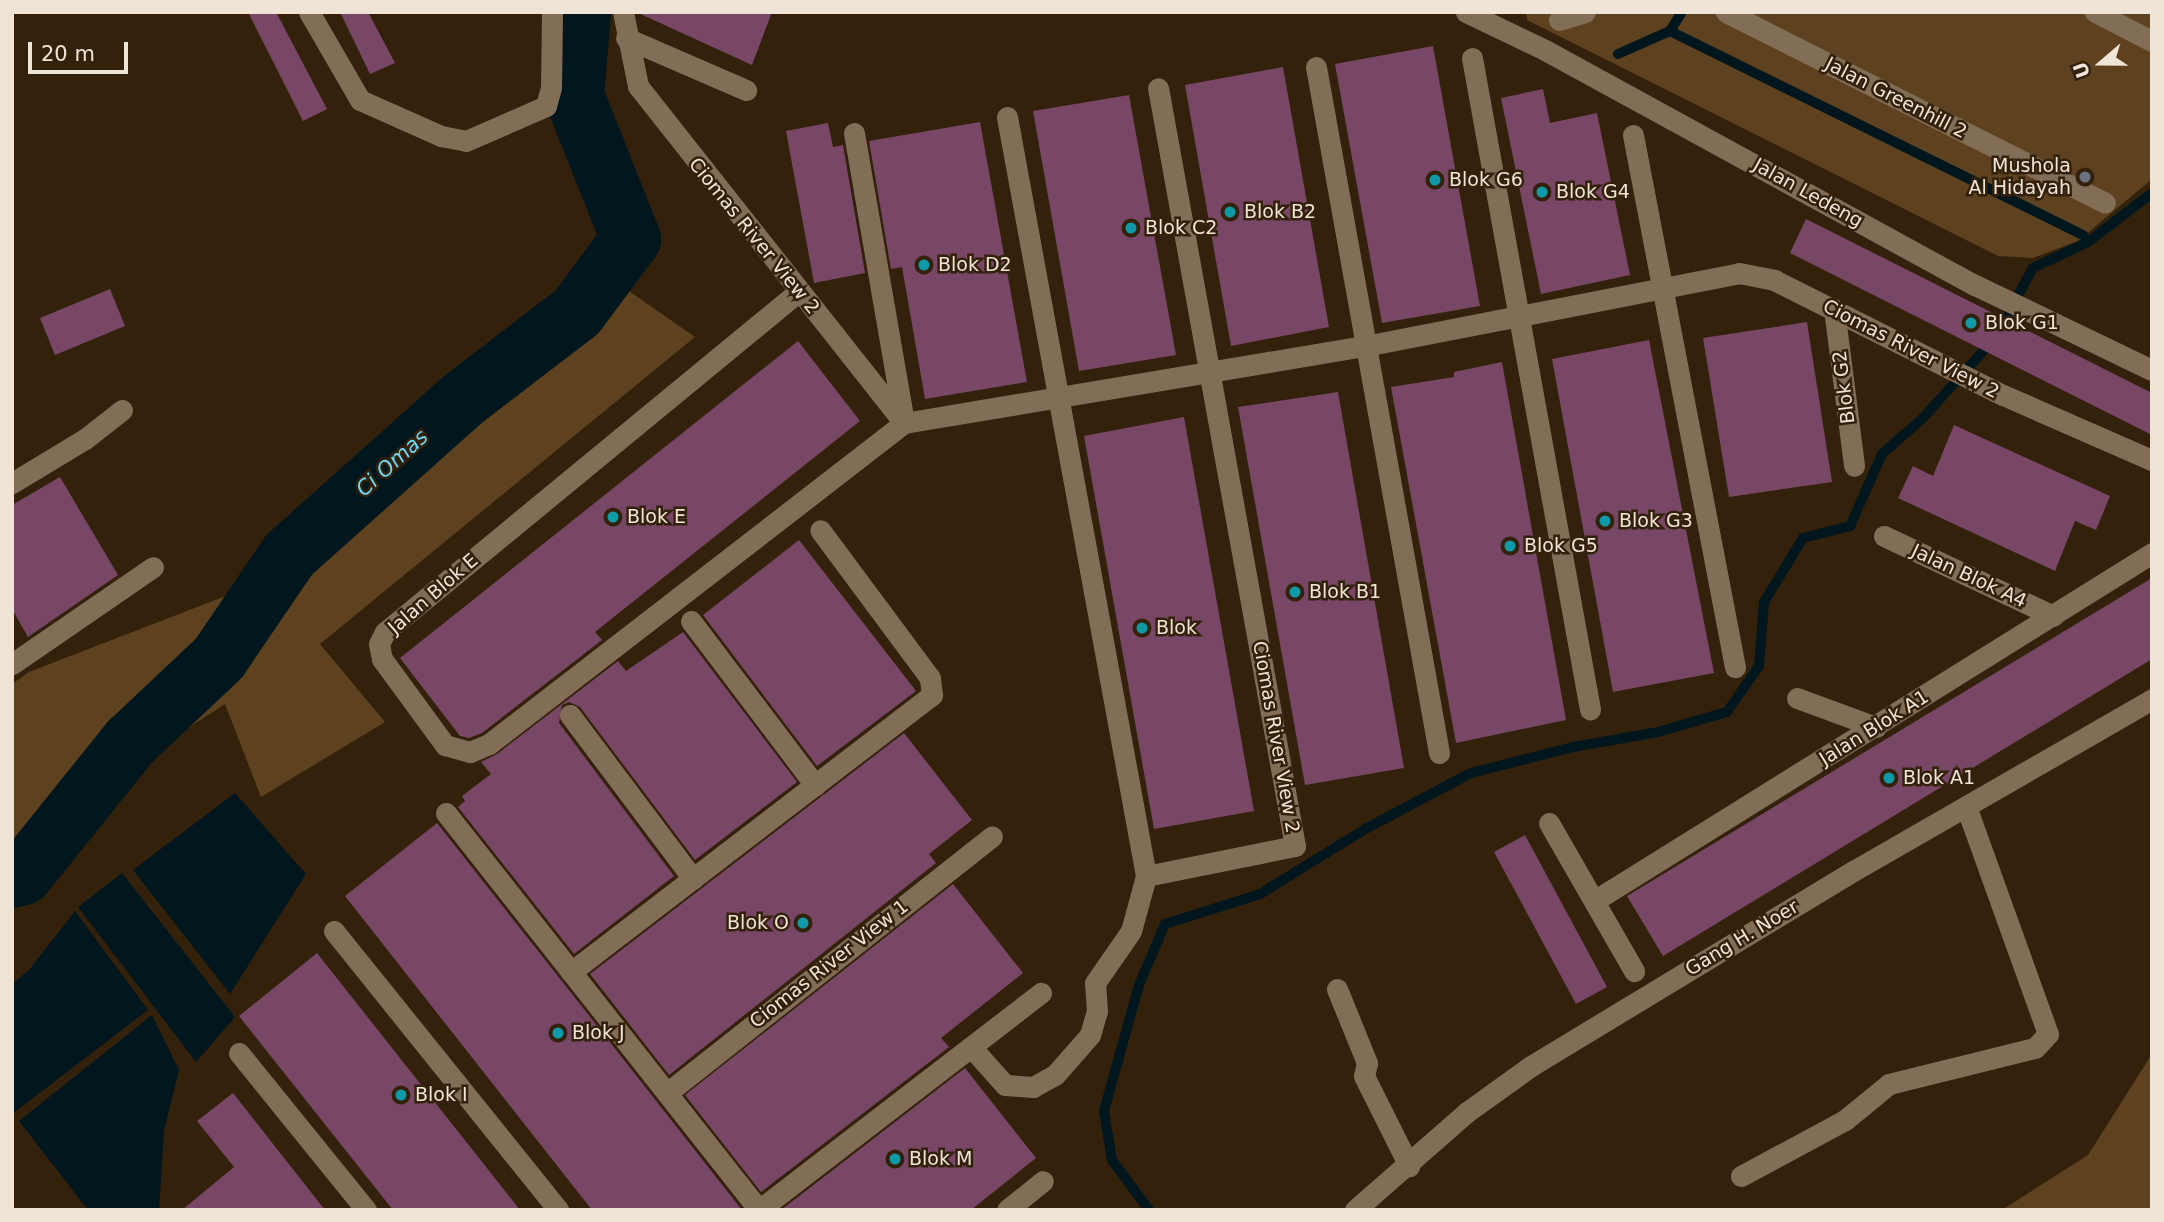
<!DOCTYPE html>
<html>
<head>
<meta charset="utf-8">
<style>
	body { margin:0 }
	#map { position:relative; width:2164px; height:1222px; overflow:hidden; background:#33210c; font-family:"DejaVu Sans",sans-serif }
	div>[style] { position:absolute }
	[style*='--x'] { left:calc(var(--x)*1px); top:calc(var(--y)*1px); width:calc(var(--w)*1px); rotate:calc(var(--a)*1deg) }
	.green>* { inset:0; background:#5e421f }
	.water>* { inset:0; background:#02171d }
	.stream>* { height:10px; margin:-5px; padding:0 5px; transform-origin:5px; border-radius:5px; background:#02171d }
	.river>* { height:60px; margin:-30px; padding:0 30px; transform-origin:30px; border-radius:30px; background:#02171d }
	.building>* { inset:0; background:#774765 }
	.minor>* { height:21px; margin:-10.5px; padding:0 10.5px; transform-origin:10.5px; border-radius:10.5px; background:#826d56 }
	.dots>* { width:19px; height:19px; translate:-50% -50%; box-sizing:border-box; border:4px solid #33210c; border-radius:50% }
	span { translate:-50% -50%; white-space:nowrap; text-align:center; line-height:1.15; -webkit-text-stroke:5px #33210c; paint-order:stroke }
	.street-label { font-size:19px; color:#f0e4d7 }
	.poi-label { font-size:19px; color:#f0e4d7 }
	.right { translate:-100% -50%; text-align:right }
	.left { translate:0 -50%; text-align:left }
	.water-label { font-size:21px; color:#6cd8f6; font-style:italic }
	.frame { position:absolute; inset:0; border:14px solid #f0e4d7; pointer-events:none }
	.north { position:absolute; left:2066px; top:28px; width:70px; height:70px; -webkit-text-stroke:5px #33210c; paint-order:stroke; rotate:250deg; font-size:19px; font-weight:700; line-height:28px; text-align:center; color:#f0e4d7 }
	.north::after { content:''; display:block; margin:auto; width:24px; height:32px; background:#f0e4d7; clip-path:polygon(50% 0,100% 100%,50% 72%,0 100%) }
	.scale { position:absolute; left:28px; top:42px; width:100px; height:32px; box-sizing:border-box; border:4px solid #f0e4d7; border-top:0; padding-left:9px; font-size:21px; line-height:24px; white-space:nowrap; color:#f0e4d7; -webkit-text-stroke:5px #33210c; paint-order:stroke }
</style>
</head>
<body>
<div id="map">
	<div class="green">
		<i style="clip-path:polygon(1526px 12px,2152px 12px,2152px 179px,2078px 241px,2033px 258px,1998px 256px,1527px 20px)"></i>
		<i style="clip-path:polygon(626px 289px,695px 337px,320px 644px,385px 722px,261px 797px,225px 704px,12px 842px,12px 684px,29px 672px,293px 570px)"></i>
		<i style="clip-path:polygon(2152px 1054px,2152px 1210px,2002px 1210px,2088px 1155px)"></i>
	</div>
	<div class="water">
		<i style="clip-path:polygon(235px 793px,306px 874px,230px 994px,133px 870px)"></i>
		<i style="clip-path:polygon(122px 873px,235px 1017px,196px 1062px,78px 907px)"></i>
		<i style="clip-path:polygon(75px 911px,148px 1010px,12px 1114px,12px 984px,29px 970px)"></i>
		<i style="clip-path:polygon(152px 1015px,179px 1070px,164px 1131px,159px 1210px,88px 1210px,19px 1121px)"></i>
	</div>
	<div class="stream">
		<i style="--x:1670;--y:31;--w:461;--a:26.3"></i>
		<i style="--x:1618;--y:54;--w:57;--a:-23.9"></i>
		<i style="--x:1670;--y:31;--w:22;--a:-58"></i>
		<i style="--x:2000;--y:328;--w:68;--a:-61.2"></i>
		<i style="--x:2033;--y:268;--w:61;--a:-25.3"></i>
		<i style="--x:2088;--y:242;--w:81;--a:-37.4"></i>
		<i style="--x:1149;--y:1210;--w:62;--a:-126.5"></i>
		<i style="--x:1112;--y:1160;--w:50;--a:-99.3"></i>
		<i style="--x:1104;--y:1111;--w:131;--a:-74.5"></i>
		<i style="--x:1139;--y:985;--w:66;--a:-66.9"></i>
		<i style="--x:1165;--y:924;--w:100;--a:-17.5"></i>
		<i style="--x:1260;--y:894;--w:126;--a:-31.7"></i>
		<i style="--x:1367;--y:828;--w:118;--a:-27.9"></i>
		<i style="--x:1471;--y:773;--w:105;--a:-14.3"></i>
		<i style="--x:1573;--y:747;--w:86;--a:-10"></i>
		<i style="--x:1658;--y:732;--w:72;--a:-16.2"></i>
		<i style="--x:1727;--y:712;--w:56;--a:-55.2"></i>
		<i style="--x:1759;--y:666;--w:64;--a:-85.5"></i>
		<i style="--x:1764;--y:602;--w:75;--a:-58.6"></i>
		<i style="--x:1803;--y:538;--w:49;--a:-14.3"></i>
		<i style="--x:1850;--y:526;--w:79;--a:-66"></i>
		<i style="--x:1882;--y:454;--w:55;--a:-41.3"></i>
		<i style="--x:1923;--y:418;--w:103;--a:-48.1"></i>
	</div>
	<div class="river">
		<i style="--x:12;--y:878;--w:11;--a:-15"></i>
		<i style="--x:23;--y:875;--w:171;--a:-51.2"></i>
		<i style="--x:130;--y:742;--w:122;--a:-43.3"></i>
		<i style="--x:219;--y:658;--w:125;--a:-55.8"></i>
		<i style="--x:289;--y:555;--w:231;--a:-41.8"></i>
		<i style="--x:461;--y:401;--w:146;--a:-37.5"></i>
		<i style="--x:577;--y:312;--w:91;--a:-53.5"></i>
		<i style="--x:631;--y:239;--w:154;--a:-111.7"></i>
		<i style="--x:574;--y:96;--w:84;--a:-85.2"></i>
	</div>
	<div class="building">
		<i style="clip-path:polygon(248px 12px,276px 12px,327px 109px,303px 121px)"></i>
		<i style="clip-path:polygon(340px 12px,368px 12px,395px 63px,370px 74px)"></i>
		<i style="clip-path:polygon(636px 12px,772px 12px,752px 65px)"></i>
		<i style="clip-path:polygon(1433px 46px,1480px 306px,1382px 323px,1335px 64px)"></i>
		<i style="clip-path:polygon(1283px 67px,1329px 327px,1231px 346px,1185px 85px)"></i>
		<i style="clip-path:polygon(1543px 89px,1550px 123px,1597px 113px,1630px 275px,1541px 294px,1501px 98px)"></i>
		<i style="clip-path:polygon(1129px 95px,1176px 355px,1079px 371px,1033px 111px)"></i>
		<i style="clip-path:polygon(980px 122px,1027px 382px,925px 399px,902px 267px,891px 269px,869px 141px)"></i>
		<i style="clip-path:polygon(828px 123px,833px 147px,843px 145px,865px 273px,814px 283px,786px 131px)"></i>
		<i style="clip-path:polygon(1806px 219px,2152px 393px,2152px 435px,1790px 253px)"></i>
		<i style="clip-path:polygon(110px 289px,125px 326px,55px 355px,40px 318px)"></i>
		<i style="clip-path:polygon(1807px 322px,1832px 482px,1729px 497px,1703px 338px)"></i>
		<i style="clip-path:polygon(1649px 340px,1714px 673px,1613px 692px,1552px 359px)"></i>
		<i style="clip-path:polygon(798px 341px,860px 421px,595px 632px,602px 640px,482px 733px,469px 738px,460px 736px,400px 658px)"></i>
		<i style="clip-path:polygon(1502px 362px,1566px 720px,1456px 743px,1391px 387px,1454px 377px,1454px 372px)"></i>
		<i style="clip-path:polygon(1338px 392px,1404px 768px,1305px 785px,1238px 407px)"></i>
		<i style="clip-path:polygon(1184px 417px,1254px 811px,1154px 829px,1084px 436px)"></i>
		<i style="clip-path:polygon(1954px 425px,2110px 496px,2096px 530px,2075px 521px,2055px 571px,1898px 498px,1913px 466px,1933px 476px)"></i>
		<i style="clip-path:polygon(60px 477px,118px 575px,28px 637px,12px 609px,12px 505px)"></i>
		<i style="clip-path:polygon(799px 540px,916px 691px,817px 766px,703px 615px)"></i>
		<i style="clip-path:polygon(2152px 578px,2152px 659px,1663px 956px,1627px 896px)"></i>
		<i style="clip-path:polygon(683px 632px,797px 782px,695px 860px,580px 707px,569px 702px,562px 705px,559px 723px,674px 876px,574px 954px,458px 807px,465px 801px,462px 796px,491px 774px,481px 762px,497px 754px,618px 661px,626px 671px)"></i>
		<i style="clip-path:polygon(904px 733px,972px 820px,929px 854px,936px 863px,669px 1075px,590px 974px)"></i>
		<i style="clip-path:polygon(437px 823px,561px 980px,742px 1210px,592px 1210px,345px 896px)"></i>
		<i style="clip-path:polygon(1525px 835px,1607px 987px,1576px 1004px,1494px 852px)"></i>
		<i style="clip-path:polygon(953px 884px,1023px 973px,941px 1038px,949px 1047px,761px 1192px,685px 1095px)"></i>
		<i style="clip-path:polygon(317px 953px,520px 1210px,393px 1210px,239px 1016px)"></i>
		<i style="clip-path:polygon(965px 1068px,1036px 1158px,971px 1210px,781px 1210px)"></i>
		<i style="clip-path:polygon(233px 1093px,325px 1210px,182px 1210px,234px 1167px,197px 1121px)"></i>
	</div>
	<div class="minor">
		<i style="--x:309;--y:12;--w:102;--a:59.9"></i>
		<i style="--x:360;--y:100;--w:89;--a:24"></i>
		<i style="--x:441;--y:136;--w:25;--a:11"></i>
		<i style="--x:466;--y:141;--w:87;--a:-23.6"></i>
		<i style="--x:546;--y:106;--w:20;--a:-75"></i>
		<i style="--x:551;--y:87;--w:75;--a:-89.2"></i>
		<i style="--x:623;--y:12;--w:76;--a:78.5"></i>
		<i style="--x:638;--y:86;--w:429;--a:51.7"></i>
		<i style="--x:1466;--y:12;--w:88;--a:25.7"></i>
		<i style="--x:1545;--y:50;--w:490;--a:28.7"></i>
		<i style="--x:1975;--y:285;--w:196;--a:25.7"></i>
		<i style="--x:1726;--y:12;--w:424;--a:26.7"></i>
		<i style="--x:2095;--y:12;--w:64;--a:27"></i>
		<i style="--x:1559;--y:20;--w:27;--a:-17"></i>
		<i style="--x:626;--y:38;--w:131;--a:23.4"></i>
		<i style="--x:1472;--y:58;--w:662;--a:79.73"></i>
		<i style="--x:1316;--y:67;--w:697;--a:79.83"></i>
		<i style="--x:1007;--y:117;--w:772;--a:79.62"></i>
		<i style="--x:1146;--y:876;--w:152;--a:-11.4"></i>
		<i style="--x:1295;--y:846;--w:770;--a:-100.24"></i>
		<i style="--x:854;--y:133;--w:292;--a:80.2"></i>
		<i style="--x:1633;--y:135;--w:542;--a:79.15"></i>
		<i style="--x:798;--y:292;--w:535;--a:140.54"></i>
		<i style="--x:385;--y:632;--w:13;--a:117"></i>
		<i style="--x:379;--y:644;--w:15;--a:79"></i>
		<i style="--x:382;--y:659;--w:107;--a:53.8"></i>
		<i style="--x:445;--y:745;--w:26;--a:16"></i>
		<i style="--x:470;--y:752;--w:21;--a:-23"></i>
		<i style="--x:489;--y:744;--w:525;--a:-37.72"></i>
		<i style="--x:904;--y:423;--w:467;--a:-9.5"></i>
		<i style="--x:1365;--y:346;--w:381;--a:-11"></i>
		<i style="--x:1739;--y:273;--w:36;--a:11"></i>
		<i style="--x:1774;--y:280;--w:256;--a:26.7"></i>
		<i style="--x:2003;--y:395;--w:163;--a:23.6"></i>
		<i style="--x:1834;--y:309;--w:158;--a:82.7"></i>
		<i style="--x:12;--y:483;--w:85;--a:-31.1"></i>
		<i style="--x:85;--y:439;--w:47;--a:-38.1"></i>
		<i style="--x:1884;--y:536;--w:187;--a:25.3"></i>
		<i style="--x:691;--y:621;--w:206;--a:52.9"></i>
		<i style="--x:12;--y:664;--w:171;--a:-34.5"></i>
		<i style="--x:1797;--y:698;--w:84;--a:20.2"></i>
		<i style="--x:570;--y:715;--w:205;--a:53.1"></i>
		<i style="--x:446;--y:813;--w:506;--a:51.75"></i>
		<i style="--x:1549;--y:823;--w:171;--a:60.1"></i>
		<i style="--x:1594;--y:901;--w:658;--a:-31.95"></i>
		<i style="--x:334;--y:931;--w:358;--a:51.2"></i>
		<i style="--x:571;--y:972;--w:455;--a:-37.5"></i>
		<i style="--x:932;--y:695;--w:17;--a:-97"></i>
		<i style="--x:930;--y:678;--w:184;--a:-126.6"></i>
		<i style="--x:1337;--y:989;--w:80;--a:67.9"></i>
		<i style="--x:1367;--y:1063;--w:13;--a:103"></i>
		<i style="--x:1364;--y:1076;--w:101;--a:63.4"></i>
		<i style="--x:971;--y:1047;--w:51;--a:48.2"></i>
		<i style="--x:1005;--y:1085;--w:28;--a:4"></i>
		<i style="--x:1033;--y:1087;--w:25;--a:-29"></i>
		<i style="--x:1055;--y:1075;--w:53;--a:-48.8"></i>
		<i style="--x:1090;--y:1035;--w:25;--a:-74"></i>
		<i style="--x:1097;--y:1011;--w:28;--a:-94"></i>
		<i style="--x:1095;--y:983;--w:63;--a:-55.3"></i>
		<i style="--x:1131;--y:931;--w:57;--a:-74.7"></i>
		<i style="--x:239;--y:1053;--w:202;--a:51"></i>
		<i style="--x:667;--y:1093;--w:414;--a:-38.3"></i>
		<i style="--x:1741;--y:1176;--w:118;--a:-28.3"></i>
		<i style="--x:1845;--y:1120;--w:57;--a:-39.3"></i>
		<i style="--x:1889;--y:1084;--w:150;--a:-13.9"></i>
		<i style="--x:2035;--y:1048;--w:19;--a:-47"></i>
		<i style="--x:2048;--y:1034;--w:242;--a:-109.8"></i>
		<i style="--x:759;--y:1210;--w:356;--a:-37.6"></i>
		<i style="--x:1007;--y:1210;--w:46;--a:-38.9"></i>
		<i style="--x:1355;--y:1210;--w:149;--a:-41.2"></i>
		<i style="--x:1467;--y:1112;--w:79;--a:-35.7"></i>
		<i style="--x:1531;--y:1066;--w:379;--a:-31.2"></i>
		<i style="--x:1855;--y:870;--w:343;--a:-29.9"></i>
	</div>
	<div class="dots">
		<i style="left:2085px;top:177px;background:#6b7280"></i>
		<i style="left:1435px;top:180px;background:#0f9aa8"></i>
		<i style="left:1542px;top:192px;background:#0f9aa8"></i>
		<i style="left:1230px;top:212px;background:#0f9aa8"></i>
		<i style="left:1131px;top:228px;background:#0f9aa8"></i>
		<i style="left:924px;top:265px;background:#0f9aa8"></i>
		<i style="left:1971px;top:323px;background:#0f9aa8"></i>
		<i style="left:613px;top:517px;background:#0f9aa8"></i>
		<i style="left:1605px;top:521px;background:#0f9aa8"></i>
		<i style="left:1510px;top:546px;background:#0f9aa8"></i>
		<i style="left:1295px;top:592px;background:#0f9aa8"></i>
		<i style="left:1142px;top:628px;background:#0f9aa8"></i>
		<i style="left:1889px;top:778px;background:#0f9aa8"></i>
		<i style="left:803px;top:923px;background:#0f9aa8"></i>
		<i style="left:558px;top:1033px;background:#0f9aa8"></i>
		<i style="left:401px;top:1095px;background:#0f9aa8"></i>
		<i style="left:895px;top:1159px;background:#0f9aa8"></i>
	</div>
	<div class="street-label">
		<span style="left:1896px;top:98px;rotate:27deg">Jalan Greenhill 2</span>
		<span style="left:1808px;top:193px;rotate:29deg">Jalan Ledeng</span>
		<span style="left:754px;top:236px;rotate:51deg">Ciomas River View 2</span>
		<span style="left:1911px;top:349px;rotate:27deg">Ciomas River View 2</span>
		<span style="left:1844px;top:387px;rotate:-97deg">Blok G2</span>
		<span style="left:1969px;top:576px;rotate:25deg">Jalan Blok A4</span>
		<span style="left:433px;top:594px;rotate:-41deg">Jalan Blok E</span>
		<span style="left:1874px;top:728px;rotate:-32deg">Jalan Blok A1</span>
		<span style="left:1276px;top:737px;rotate:80deg">Ciomas River View 2</span>
		<span style="left:1742px;top:938px;rotate:-31deg">Gang H. Noer</span>
		<span style="left:829px;top:964px;rotate:-38deg">Ciomas River View 1</span>
	</div>
	<div class="poi-label">
		<span class="right" style="left:2071px;top:177px">Mushola<br>Al Hidayah</span>
		<span class="left" style="left:1449px;top:180px">Blok G6</span>
		<span class="left" style="left:1556px;top:192px">Blok G4</span>
		<span class="left" style="left:1244px;top:212px">Blok B2</span>
		<span class="left" style="left:1145px;top:228px">Blok C2</span>
		<span class="left" style="left:938px;top:265px">Blok D2</span>
		<span class="left" style="left:1985px;top:323px">Blok G1</span>
		<span class="left" style="left:627px;top:517px">Blok E</span>
		<span class="left" style="left:1619px;top:521px">Blok G3</span>
		<span class="left" style="left:1524px;top:546px">Blok G5</span>
		<span class="left" style="left:1309px;top:592px">Blok B1</span>
		<span class="left" style="left:1156px;top:628px">Blok</span>
		<span class="left" style="left:1903px;top:778px">Blok A1</span>
		<span class="right" style="left:789px;top:923px">Blok O</span>
		<span class="left" style="left:572px;top:1033px">Blok J</span>
		<span class="left" style="left:415px;top:1095px">Blok I</span>
		<span class="left" style="left:909px;top:1159px">Blok M</span>
	</div>
	<div class="water-label">
		<span style="left:392px;top:463px;rotate:-42deg">Ci Omas</span>
	</div>
	<div class="frame"></div>
	<div class="north">U</div>
	<div class="scale">20 m</div>
</div>
</body>
</html>
